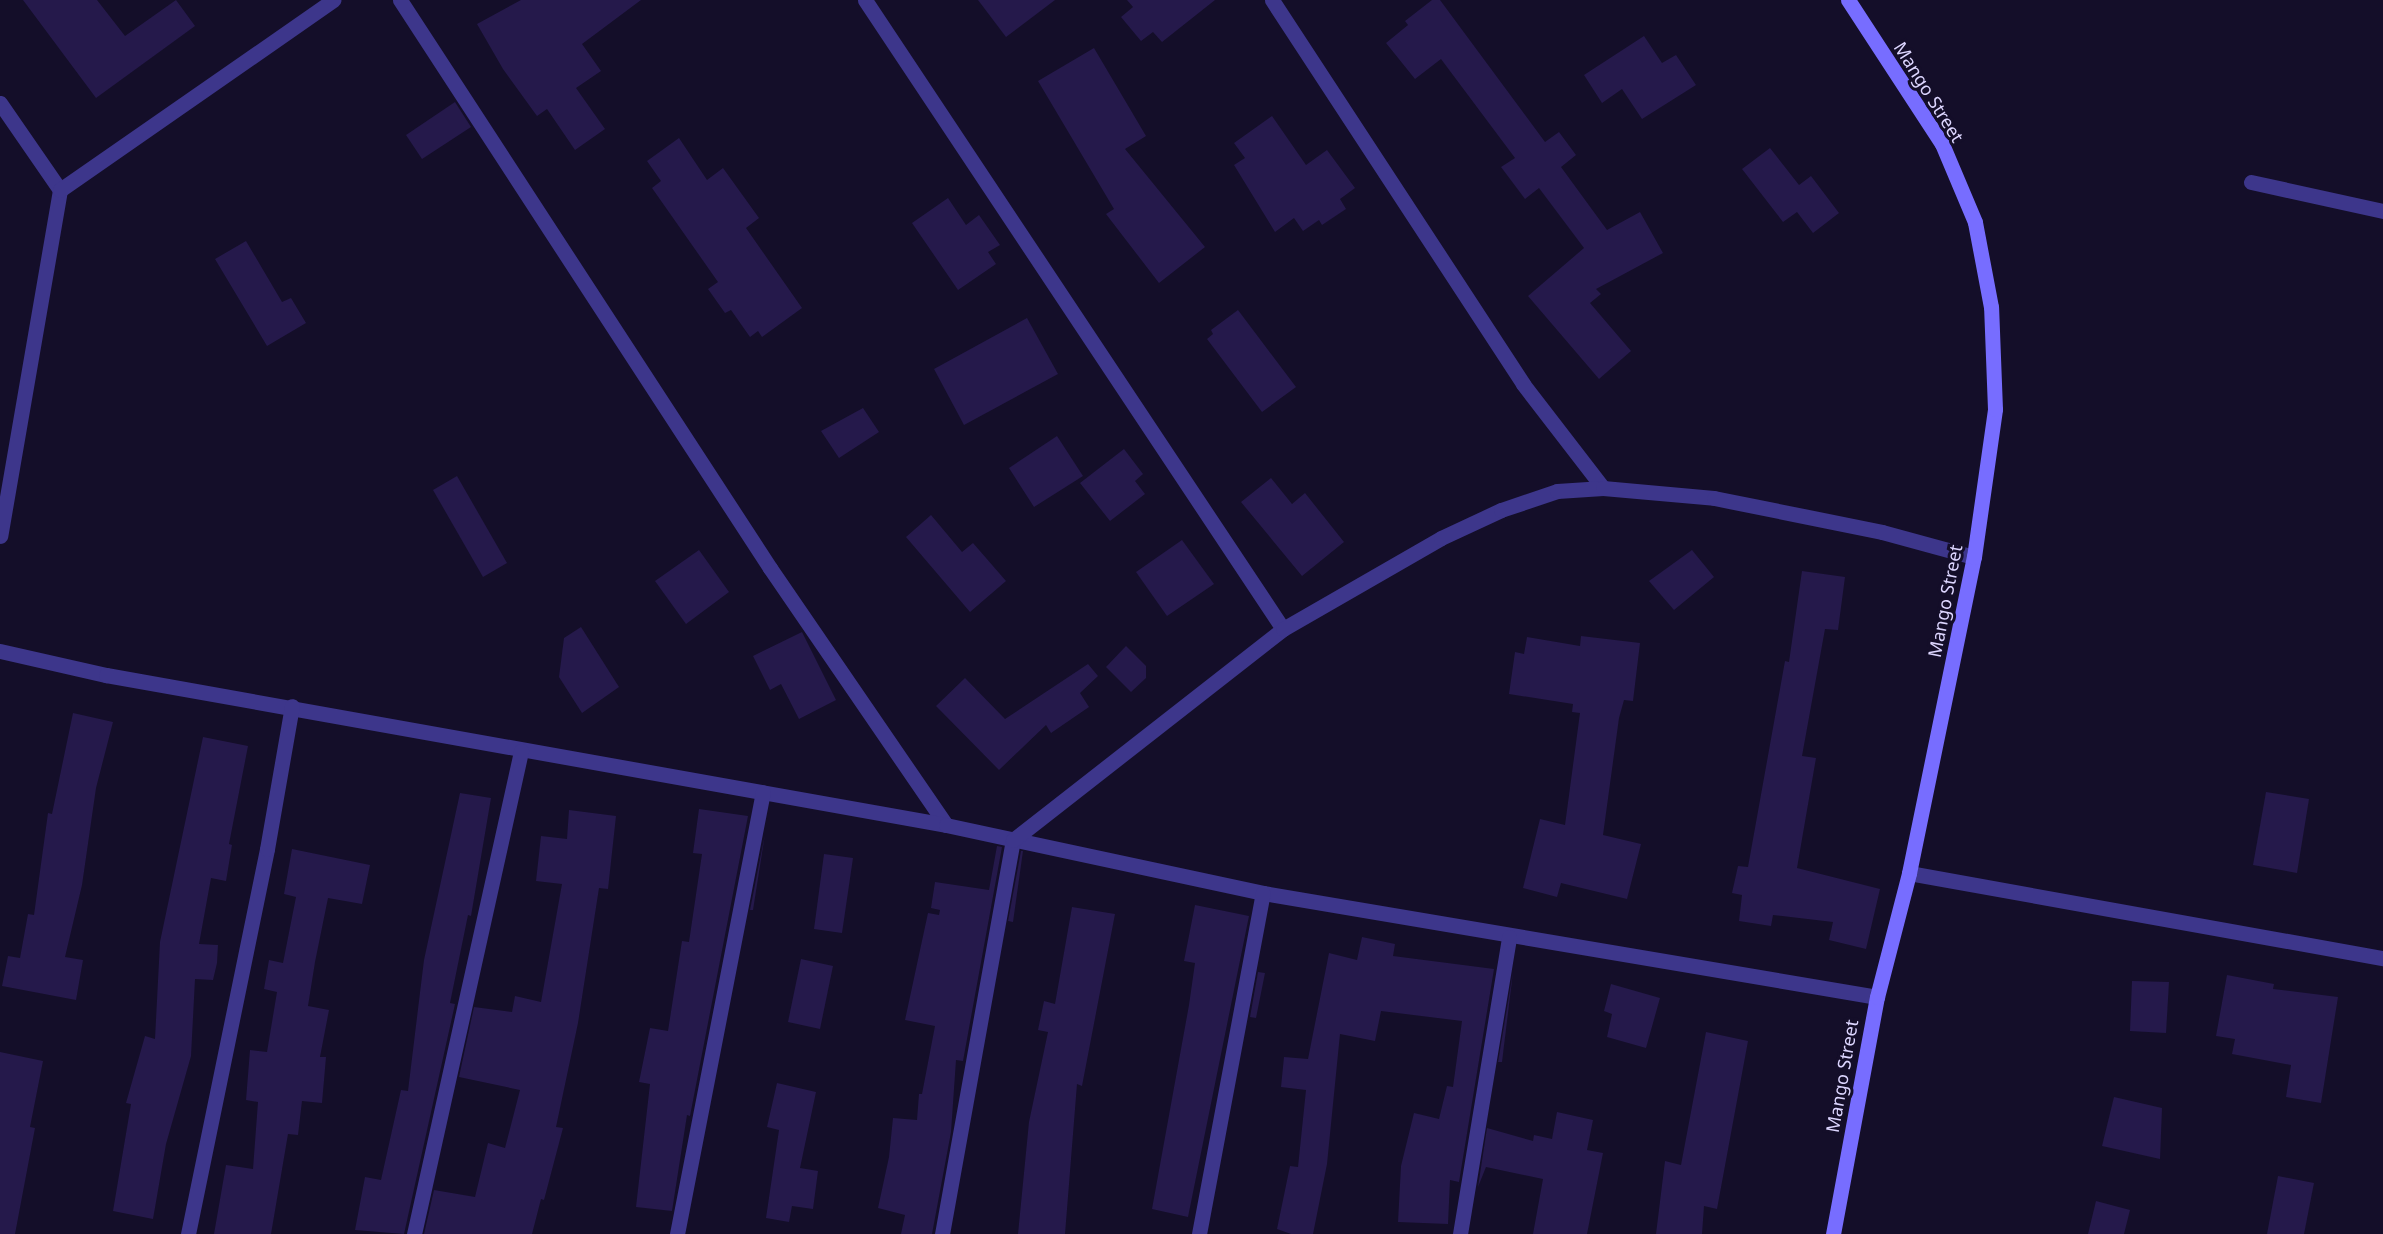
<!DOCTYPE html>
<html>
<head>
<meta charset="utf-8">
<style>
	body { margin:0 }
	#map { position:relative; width:2383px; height:1234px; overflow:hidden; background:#140e29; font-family:"Noto Sans",sans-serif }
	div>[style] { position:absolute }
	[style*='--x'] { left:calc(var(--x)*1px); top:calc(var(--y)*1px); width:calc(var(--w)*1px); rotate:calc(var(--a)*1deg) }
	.building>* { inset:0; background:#25194b }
	.street>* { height:15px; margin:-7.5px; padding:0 7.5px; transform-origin:7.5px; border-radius:7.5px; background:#3d368b }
	.secondary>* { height:15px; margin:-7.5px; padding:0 7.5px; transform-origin:7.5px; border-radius:7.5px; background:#776dff }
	span { translate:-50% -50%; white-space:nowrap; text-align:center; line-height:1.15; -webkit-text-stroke:6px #140e29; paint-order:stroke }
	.street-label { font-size:18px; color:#ddd6ff }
</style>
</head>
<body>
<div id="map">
	<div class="building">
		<i style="clip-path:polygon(23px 0,97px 0,125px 36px,176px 0,195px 26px,96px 98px)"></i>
		<i style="clip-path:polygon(521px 0,641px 0,582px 44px,601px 71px,576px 88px,605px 129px,575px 150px,547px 109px,537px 116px,503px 69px,477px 24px)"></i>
		<i style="clip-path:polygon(978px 0,1055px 0,1006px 37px)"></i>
		<i style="clip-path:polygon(1127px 0,1215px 0,1162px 42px,1153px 32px,1141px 41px,1121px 17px,1133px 7px)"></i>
		<i style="clip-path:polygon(1432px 0,1440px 0,1545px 142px,1559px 132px,1576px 155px,1561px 167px,1607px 230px,1640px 212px,1663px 253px,1596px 289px,1601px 294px,1590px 303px,1631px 351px,1599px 379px,1528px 296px,1584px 248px,1539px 188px,1525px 199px,1501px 167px,1515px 158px,1441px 59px,1415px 79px,1386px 43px,1408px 25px,1405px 21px)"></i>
		<i style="clip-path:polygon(1644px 36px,1662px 63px,1676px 55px,1696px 85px,1642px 119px,1622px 89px,1602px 103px,1584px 75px)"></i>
		<i style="clip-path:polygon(1094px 48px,1146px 136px,1125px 149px,1205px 247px,1159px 283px,1106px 214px,1114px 209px,1038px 81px)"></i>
		<i style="clip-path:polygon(455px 102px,471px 127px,422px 159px,406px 135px)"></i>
		<i style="clip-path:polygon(1272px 116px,1306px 165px,1327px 150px,1355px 188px,1340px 199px,1346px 209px,1322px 225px,1319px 220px,1303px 231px,1294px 218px,1275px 232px,1234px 165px,1245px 158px,1234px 143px)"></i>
		<i style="clip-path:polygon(679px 138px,707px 180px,723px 168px,759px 218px,746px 228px,802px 308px,762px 337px,758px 331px,750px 337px,731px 310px,725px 313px,708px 289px,718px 282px,652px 188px,661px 181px,647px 161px)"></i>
		<i style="clip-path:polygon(1770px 148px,1799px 185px,1811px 176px,1839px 213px,1813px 233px,1797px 212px,1783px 222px,1742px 169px)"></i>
		<i style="clip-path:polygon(948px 198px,966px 225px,979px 215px,1000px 245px,988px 252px,996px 264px,958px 290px,912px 223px)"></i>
		<i style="clip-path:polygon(246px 241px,282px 302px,291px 298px,306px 323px,267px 346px,215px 259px)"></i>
		<i style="clip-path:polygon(1238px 310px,1296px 387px,1262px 412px,1207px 339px,1213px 334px,1211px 330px)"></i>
		<i style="clip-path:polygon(1027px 318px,1058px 374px,964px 425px,934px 369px)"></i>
		<i style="clip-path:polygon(863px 408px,879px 432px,839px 458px,821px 431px)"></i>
		<i style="clip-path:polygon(1057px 436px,1083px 476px,1034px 507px,1009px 468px)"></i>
		<i style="clip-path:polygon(1124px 449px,1143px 474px,1135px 481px,1145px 494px,1110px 521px,1080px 483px)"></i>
		<i style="clip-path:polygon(457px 476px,507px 563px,483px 577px,433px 490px)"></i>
		<i style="clip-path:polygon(1271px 478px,1292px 504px,1305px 493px,1344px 542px,1302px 576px,1241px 502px)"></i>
		<i style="clip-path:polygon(931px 515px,962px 552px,973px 543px,1006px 581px,970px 612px,906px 537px)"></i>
		<i style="clip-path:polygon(1182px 540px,1214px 584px,1167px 616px,1136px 572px)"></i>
		<i style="clip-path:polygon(699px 550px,729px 592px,686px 624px,655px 581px)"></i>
		<i style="clip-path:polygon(1692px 550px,1714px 577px,1674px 610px,1649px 581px)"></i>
		<i style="clip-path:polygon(1802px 571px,1845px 577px,1838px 630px,1825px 629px,1802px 756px,1816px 758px,1797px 868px,1880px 889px,1866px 949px,1829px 940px,1833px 922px,1773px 915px,1771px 926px,1739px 921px,1742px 895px,1732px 893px,1738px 866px,1748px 867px,1785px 661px,1789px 662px)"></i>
		<i style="clip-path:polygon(581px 627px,619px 687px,582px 713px,559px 677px,564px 638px)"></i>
		<i style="clip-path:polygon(802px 632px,836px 700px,799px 719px,781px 684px,770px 690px,753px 656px)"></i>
		<i style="clip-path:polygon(1581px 636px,1640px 643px,1633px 701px,1624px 700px,1619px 718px,1603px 835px,1641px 844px,1627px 899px,1561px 883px,1557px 897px,1523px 888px,1540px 819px,1565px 825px,1580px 713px,1572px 712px,1573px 704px,1509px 694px,1515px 652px,1524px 654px,1527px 637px,1580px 646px)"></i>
		<i style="clip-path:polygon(1126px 646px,1146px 666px,1146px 678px,1131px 692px,1106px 667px)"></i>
		<i style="clip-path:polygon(1088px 664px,1098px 676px,1080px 693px,1089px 707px,1051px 733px,1046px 725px,999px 770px,936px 706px,965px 678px,1005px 719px)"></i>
		<i style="clip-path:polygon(73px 713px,113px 722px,96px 788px,82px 885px,65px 957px,83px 960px,76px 1000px,2px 986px,8px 956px,20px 958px,28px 914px,34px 915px,48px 813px,52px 814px)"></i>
		<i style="clip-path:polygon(203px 737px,248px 746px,229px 844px,232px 845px,226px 881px,211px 878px,199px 944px,218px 945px,217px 963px,213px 980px,195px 979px,191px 1056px,166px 1144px,153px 1219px,113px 1211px,131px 1104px,126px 1103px,145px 1036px,155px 1039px,160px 942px)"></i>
		<i style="clip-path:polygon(2266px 792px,2309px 799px,2297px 873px,2253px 865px)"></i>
		<i style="clip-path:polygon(460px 793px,491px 798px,471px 916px,468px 915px,450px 1003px,455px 1004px,404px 1234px,355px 1230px,365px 1177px,381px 1180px,401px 1090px,408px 1091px,424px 960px)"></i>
		<i style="clip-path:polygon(699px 809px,748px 816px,690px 1116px,687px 1115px,672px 1211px,636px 1207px,650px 1084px,639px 1082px,650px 1028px,668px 1031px,682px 941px,689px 942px,702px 854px,693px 853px)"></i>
		<i style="clip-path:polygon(569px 810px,616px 816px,608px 889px,599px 888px,578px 1023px,556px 1127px,563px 1128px,544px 1200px,541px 1199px,532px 1234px,424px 1234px,434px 1190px,475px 1197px,488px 1143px,505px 1148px,520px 1090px,459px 1077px,474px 1007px,512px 1012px,515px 996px,541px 1002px,562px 884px,536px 881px,541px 836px,567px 839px)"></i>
		<i style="clip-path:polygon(765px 834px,753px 910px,750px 910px)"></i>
		<i style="clip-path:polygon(997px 846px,1002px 847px,963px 1061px,956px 1060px,951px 1132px,932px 1234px,901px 1234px,905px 1215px,878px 1208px,889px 1157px,893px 1118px,917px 1120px,919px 1094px,922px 1094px,935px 1026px,905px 1020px,928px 913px,939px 915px,940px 910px,931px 908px,935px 882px,989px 890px)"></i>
		<i style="clip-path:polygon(292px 849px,370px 865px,362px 904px,328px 898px,315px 962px,308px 1006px,329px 1010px,320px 1057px,326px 1057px,322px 1103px,302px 1101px,298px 1135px,288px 1134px,271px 1234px,214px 1234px,226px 1165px,253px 1169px,258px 1102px,246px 1100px,250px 1050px,267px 1052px,277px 992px,264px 989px,269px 960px,283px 963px,296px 897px,284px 894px)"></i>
		<i style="clip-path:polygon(1021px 851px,1023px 851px,1013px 922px,1008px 921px)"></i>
		<i style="clip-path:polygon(824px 854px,853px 858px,842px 933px,814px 929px)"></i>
		<i style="clip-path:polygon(1195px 905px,1249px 916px,1188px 1217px,1152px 1209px,1189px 1005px,1195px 963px,1184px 961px)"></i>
		<i style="clip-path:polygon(1072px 907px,1115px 914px,1082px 1086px,1077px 1084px,1065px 1234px,1018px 1234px,1029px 1122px,1048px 1032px,1038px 1030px,1044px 1001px,1055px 1004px)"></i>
		<i style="clip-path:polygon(1362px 937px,1395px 944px,1393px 956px,1494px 969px,1459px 1182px,1450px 1180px,1448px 1224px,1398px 1222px,1401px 1166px,1414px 1113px,1439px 1119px,1447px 1086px,1453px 1087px,1462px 1021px,1381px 1011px,1375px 1041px,1340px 1034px,1327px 1164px,1313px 1234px,1291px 1234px,1277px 1229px,1290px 1166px,1298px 1167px,1306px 1090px,1281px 1087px,1284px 1057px,1308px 1059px,1329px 953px,1357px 960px)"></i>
		<i style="clip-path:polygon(801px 959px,833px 966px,820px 1029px,788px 1022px)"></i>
		<i style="clip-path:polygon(1258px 972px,1265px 973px,1256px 1018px,1250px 1017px)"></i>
		<i style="clip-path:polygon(1513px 972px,1502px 1062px,1498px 1062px)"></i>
		<i style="clip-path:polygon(2227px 975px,2274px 984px,2273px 989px,2338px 997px,2321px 1103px,2286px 1097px,2291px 1065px,2232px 1054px,2235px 1039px,2216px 1036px)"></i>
		<i style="clip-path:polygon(2132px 981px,2169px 982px,2166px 1033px,2130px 1031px)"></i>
		<i style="clip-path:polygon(1611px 984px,1660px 998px,1646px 1048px,1607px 1037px,1612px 1014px,1604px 1011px)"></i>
		<i style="clip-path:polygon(1706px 1032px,1748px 1041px,1717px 1209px,1704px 1206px,1702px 1234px,1656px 1234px,1665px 1161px,1681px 1165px)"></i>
		<i style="clip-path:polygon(0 1052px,43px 1061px,30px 1127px,35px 1128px,15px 1234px,0 1234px)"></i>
		<i style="clip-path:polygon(777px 1083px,816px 1092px,800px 1168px,818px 1171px,813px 1209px,792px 1206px,789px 1222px,766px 1218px,779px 1130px,767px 1127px)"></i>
		<i style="clip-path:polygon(2114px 1097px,2162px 1108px,2160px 1159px,2102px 1146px)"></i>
		<i style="clip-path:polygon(1557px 1112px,1593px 1120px,1587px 1150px,1603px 1153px,1587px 1234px,1533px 1234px,1543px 1179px,1486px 1167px,1478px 1187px,1487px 1128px,1533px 1141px,1534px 1135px,1552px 1139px)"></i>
		<i style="clip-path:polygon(2278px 1176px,2314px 1183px,2304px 1234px,2267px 1234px)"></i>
		<i style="clip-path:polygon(2096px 1201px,2130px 1210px,2124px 1234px,2088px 1234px)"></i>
	</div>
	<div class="street">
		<i style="--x:400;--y:0;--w:678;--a:56.92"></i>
		<i style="--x:770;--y:568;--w:311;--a:55.6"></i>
		<i style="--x:865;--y:0;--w:755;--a:56.39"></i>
		<i style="--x:1272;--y:0;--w:459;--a:56.8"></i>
		<i style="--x:1523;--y:384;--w:131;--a:52.4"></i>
		<i style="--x:0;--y:103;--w:106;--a:55.4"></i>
		<i style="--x:60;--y:190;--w:351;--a:99.8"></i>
		<i style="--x:2251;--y:182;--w:135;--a:12.4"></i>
		<i style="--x:60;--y:190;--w:333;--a:-34.8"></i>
		<i style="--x:0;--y:651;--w:109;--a:12.8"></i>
		<i style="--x:106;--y:675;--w:853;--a:10.12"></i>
		<i style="--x:946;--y:825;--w:324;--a:12.1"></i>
		<i style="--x:1263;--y:893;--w:623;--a:9.61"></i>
		<i style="--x:1909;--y:873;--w:482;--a:10.2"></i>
		<i style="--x:188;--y:1234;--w:393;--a:-78.4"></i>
		<i style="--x:267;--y:849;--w:145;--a:-80.1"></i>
		<i style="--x:414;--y:1234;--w:495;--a:-77.5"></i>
		<i style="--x:677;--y:1234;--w:450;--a:-79"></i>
		<i style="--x:942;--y:1234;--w:400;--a:-79.8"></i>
		<i style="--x:1013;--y:840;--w:343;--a:-38"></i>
		<i style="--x:1283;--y:629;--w:182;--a:-29.9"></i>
		<i style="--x:1441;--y:538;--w:66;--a:-25"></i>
		<i style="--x:1501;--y:510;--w:59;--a:-18.7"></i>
		<i style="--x:1557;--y:491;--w:46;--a:-3.7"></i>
		<i style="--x:1603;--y:488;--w:111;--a:5.1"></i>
		<i style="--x:1714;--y:498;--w:171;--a:11.4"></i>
		<i style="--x:1882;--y:532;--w:95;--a:15.2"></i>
		<i style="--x:1199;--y:1234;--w:347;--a:-79.4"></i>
		<i style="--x:1460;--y:1234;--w:301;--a:-80.6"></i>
	</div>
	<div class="secondary">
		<i style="--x:1833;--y:1234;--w:241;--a:-79.5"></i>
		<i style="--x:1877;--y:997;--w:128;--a:-75.5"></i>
		<i style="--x:1909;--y:873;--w:323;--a:-78.4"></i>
		<i style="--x:1974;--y:557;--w:149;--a:-81.9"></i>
		<i style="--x:1995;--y:409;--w:102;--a:-92.2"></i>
		<i style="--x:1991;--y:307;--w:86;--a:-100.7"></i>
		<i style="--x:1975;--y:222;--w:85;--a:-112.9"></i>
		<i style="--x:1942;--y:144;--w:172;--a:-123.1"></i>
	</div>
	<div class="street-label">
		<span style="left:1929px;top:92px;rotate:58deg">Mango Street</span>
		<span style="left:1945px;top:601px;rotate:-79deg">Mango Street</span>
		<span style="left:1842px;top:1076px;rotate:-80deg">Mango Street</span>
	</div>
</div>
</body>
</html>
